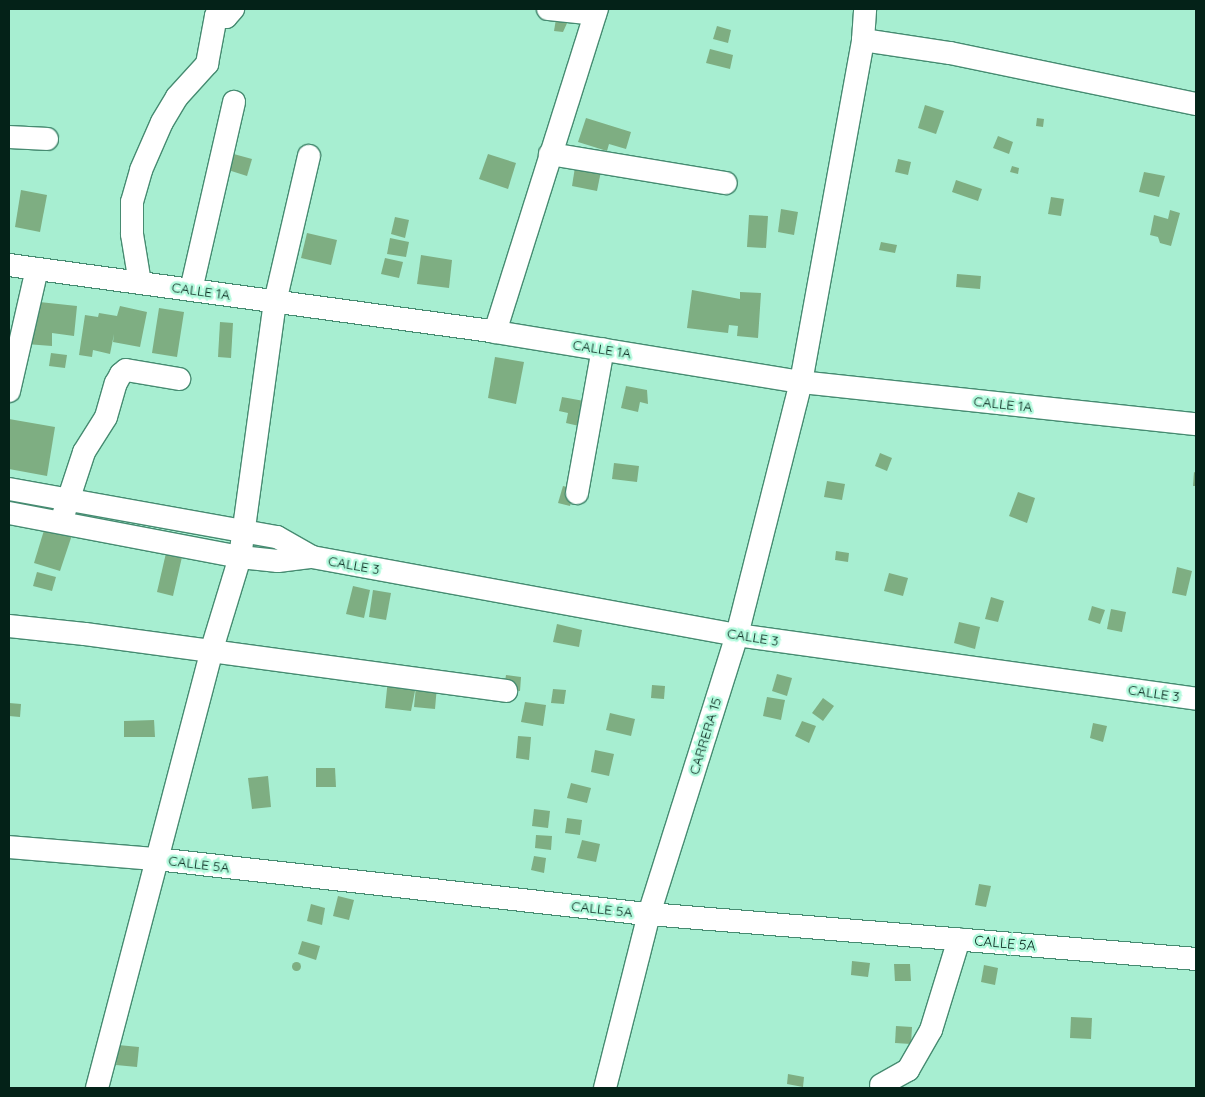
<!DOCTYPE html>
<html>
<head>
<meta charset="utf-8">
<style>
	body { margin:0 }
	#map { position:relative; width:1205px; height:1097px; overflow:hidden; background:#a7eed1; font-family:Quicksand,sans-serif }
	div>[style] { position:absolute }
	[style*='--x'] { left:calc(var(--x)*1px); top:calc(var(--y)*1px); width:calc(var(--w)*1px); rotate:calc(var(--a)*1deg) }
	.building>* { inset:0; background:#7eae82 }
	.round { border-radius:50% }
	.roads { filter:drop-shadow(1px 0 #468b71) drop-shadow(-1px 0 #468b71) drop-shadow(0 1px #468b71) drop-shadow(0 -1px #468b71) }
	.minor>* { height:22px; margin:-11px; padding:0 11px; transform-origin:11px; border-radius:11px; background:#fff }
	span { translate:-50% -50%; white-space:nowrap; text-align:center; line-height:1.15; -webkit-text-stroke:5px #b4fbde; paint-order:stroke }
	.street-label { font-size:14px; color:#042218 }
	.frame { position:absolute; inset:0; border:10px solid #042218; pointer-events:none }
</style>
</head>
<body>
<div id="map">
	<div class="building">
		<i style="clip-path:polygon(556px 19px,568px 21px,563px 32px,554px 31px)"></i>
		<i style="clip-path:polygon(717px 26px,731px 30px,728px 43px,713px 39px)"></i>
		<i style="clip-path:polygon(710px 49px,733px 55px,730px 69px,706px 63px)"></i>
		<i style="clip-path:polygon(925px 105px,944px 111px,936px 134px,918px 128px)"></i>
		<i style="clip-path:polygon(586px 118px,631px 132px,626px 149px,609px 144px,607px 151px,578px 142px)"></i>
		<i style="clip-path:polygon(1037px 118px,1044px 119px,1043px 127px,1036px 126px)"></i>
		<i style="clip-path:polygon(998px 136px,1013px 142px,1009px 154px,993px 148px)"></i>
		<i style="clip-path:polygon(230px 153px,252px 159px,247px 176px,225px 169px)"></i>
		<i style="clip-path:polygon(488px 154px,516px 163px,508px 189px,479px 179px)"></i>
		<i style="clip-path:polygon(898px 159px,911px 162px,908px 175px,895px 172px)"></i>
		<i style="clip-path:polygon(576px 161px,602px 166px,597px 191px,572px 186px)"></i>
		<i style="clip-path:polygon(1012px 166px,1019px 168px,1018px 174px,1010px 172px)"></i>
		<i style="clip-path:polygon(1144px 172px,1165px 176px,1159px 197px,1139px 192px)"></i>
		<i style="clip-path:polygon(956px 180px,982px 189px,978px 201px,952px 192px)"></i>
		<i style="clip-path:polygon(21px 190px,47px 195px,40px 232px,15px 227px)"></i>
		<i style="clip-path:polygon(1051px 197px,1064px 199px,1061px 216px,1048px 214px)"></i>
		<i style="clip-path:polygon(781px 209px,798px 212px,794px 235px,778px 232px)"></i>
		<i style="clip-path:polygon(1170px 210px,1180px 213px,1171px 246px,1160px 243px,1158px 237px,1150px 235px,1154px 215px,1168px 219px)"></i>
		<i style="clip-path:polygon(749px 215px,768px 216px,766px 248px,747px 247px)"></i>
		<i style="clip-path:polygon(395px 217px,409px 220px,405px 238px,391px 234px)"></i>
		<i style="clip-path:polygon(307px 233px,337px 240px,331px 265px,301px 258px)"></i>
		<i style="clip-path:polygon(390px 238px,409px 242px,406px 257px,387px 254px)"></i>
		<i style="clip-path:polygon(881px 242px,897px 245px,895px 253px,879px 250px)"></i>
		<i style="clip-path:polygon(421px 255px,452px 260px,449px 288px,417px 284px)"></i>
		<i style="clip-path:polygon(385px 258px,403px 262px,399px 278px,381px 274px)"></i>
		<i style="clip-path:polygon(957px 274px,981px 276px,980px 289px,956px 287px)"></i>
		<i style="clip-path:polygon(692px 290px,740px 299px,740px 292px,761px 293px,758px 338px,737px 336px,738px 326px,729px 325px,728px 333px,687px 328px)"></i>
		<i style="clip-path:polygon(30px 301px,77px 306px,74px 336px,52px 333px,52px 346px,26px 344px)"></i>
		<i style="clip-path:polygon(120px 306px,147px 312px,140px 347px,113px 342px,114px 334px,110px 354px,93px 350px,92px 357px,79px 355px,85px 315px,98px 317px,99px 313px,117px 316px)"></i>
		<i style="clip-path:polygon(159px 308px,184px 312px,177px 357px,152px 353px)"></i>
		<i style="clip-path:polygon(220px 322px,233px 323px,231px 358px,218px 357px)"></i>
		<i style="clip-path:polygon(51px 353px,67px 355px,65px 368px,49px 366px)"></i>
		<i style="clip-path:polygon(495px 357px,524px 362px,516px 404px,488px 398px)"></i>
		<i style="clip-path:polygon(626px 386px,647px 390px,648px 404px,640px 402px,638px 412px,621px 408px)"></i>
		<i style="clip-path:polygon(562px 397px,584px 401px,579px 426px,566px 423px,568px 413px,559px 411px)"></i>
		<i style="clip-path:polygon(9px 419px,55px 427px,47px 476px,9px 469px)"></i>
		<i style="clip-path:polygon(880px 453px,892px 458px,887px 471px,875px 466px)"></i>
		<i style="clip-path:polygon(614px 463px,639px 466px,637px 482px,612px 479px)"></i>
		<i style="clip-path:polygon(1194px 472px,1196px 473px,1196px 486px,1193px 486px)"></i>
		<i style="clip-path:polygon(827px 481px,845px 484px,842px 500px,824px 497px)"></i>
		<i style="clip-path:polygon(563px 486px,575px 489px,570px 506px,558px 503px)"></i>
		<i style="clip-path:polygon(1018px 492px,1035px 498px,1027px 523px,1009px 516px)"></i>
		<i style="clip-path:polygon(45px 527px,72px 535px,60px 571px,34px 563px)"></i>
		<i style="clip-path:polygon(836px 551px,849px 553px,848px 562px,835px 560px)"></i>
		<i style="clip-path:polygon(166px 553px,182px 557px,173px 596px,157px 592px)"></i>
		<i style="clip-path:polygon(1177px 567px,1192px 571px,1186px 596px,1172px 593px)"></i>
		<i style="clip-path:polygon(37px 572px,56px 577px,52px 591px,33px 586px)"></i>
		<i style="clip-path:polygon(889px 573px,908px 578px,903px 596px,884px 591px)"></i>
		<i style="clip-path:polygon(353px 586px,370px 590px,364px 618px,346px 614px)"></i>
		<i style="clip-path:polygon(373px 590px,391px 593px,386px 620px,369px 617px)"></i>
		<i style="clip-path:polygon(991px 597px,1004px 601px,998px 622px,985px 619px)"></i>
		<i style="clip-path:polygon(1092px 606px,1105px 610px,1100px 624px,1088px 620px)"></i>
		<i style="clip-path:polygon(1111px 609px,1126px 612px,1122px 632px,1107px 629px)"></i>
		<i style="clip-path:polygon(959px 622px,980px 627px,975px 649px,954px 643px)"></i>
		<i style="clip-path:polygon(557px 624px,582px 630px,579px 647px,553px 642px)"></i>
		<i style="clip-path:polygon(777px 674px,792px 678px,787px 696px,772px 691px)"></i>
		<i style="clip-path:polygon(506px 675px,521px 677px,520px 691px,504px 689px)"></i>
		<i style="clip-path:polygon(388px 679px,437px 686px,435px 709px,414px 707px,416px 686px,411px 711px,385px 708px)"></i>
		<i style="clip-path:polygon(652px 685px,665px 686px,664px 699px,651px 698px)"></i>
		<i style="clip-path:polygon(553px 689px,566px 690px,564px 704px,551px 703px)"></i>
		<i style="clip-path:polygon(767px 697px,785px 700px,781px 720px,763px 716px)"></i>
		<i style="clip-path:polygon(823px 698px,834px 706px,823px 721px,812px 713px)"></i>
		<i style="clip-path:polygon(525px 702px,546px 705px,543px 726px,521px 722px)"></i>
		<i style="clip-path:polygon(9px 703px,21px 704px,20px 717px,9px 716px)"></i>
		<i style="clip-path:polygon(610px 713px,635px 719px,631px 736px,606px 730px)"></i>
		<i style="clip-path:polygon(154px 720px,155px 737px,124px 737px,124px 721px)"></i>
		<i style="clip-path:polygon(802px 721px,816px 726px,809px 743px,795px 736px)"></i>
		<i style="clip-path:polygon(1093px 723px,1107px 726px,1103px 742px,1090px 738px)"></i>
		<i style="clip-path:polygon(518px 736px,531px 737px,529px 760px,516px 758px)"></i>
		<i style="clip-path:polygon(595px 750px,614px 754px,609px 776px,591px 772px)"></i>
		<i style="clip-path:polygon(316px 768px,335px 768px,336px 787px,316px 787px)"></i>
		<i style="clip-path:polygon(268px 776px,271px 807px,252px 809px,248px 778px)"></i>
		<i style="clip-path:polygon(571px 783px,591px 788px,587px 803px,567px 798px)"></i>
		<i style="clip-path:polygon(534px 809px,550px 811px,548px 828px,532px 826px)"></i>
		<i style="clip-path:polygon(567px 818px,582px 820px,580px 835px,565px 833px)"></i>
		<i style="clip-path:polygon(536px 835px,552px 836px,551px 850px,535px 848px)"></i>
		<i style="clip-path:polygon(582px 840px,600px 844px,596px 862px,577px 858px)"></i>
		<i style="clip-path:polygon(534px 856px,546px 858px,544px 873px,531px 870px)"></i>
		<i style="clip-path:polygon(979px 884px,991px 886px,986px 907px,975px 905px)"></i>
		<i style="clip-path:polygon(338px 896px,354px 900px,349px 920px,333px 916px)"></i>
		<i style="clip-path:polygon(311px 904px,325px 908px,322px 925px,307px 921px)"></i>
		<i style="clip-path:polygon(302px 941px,320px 946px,316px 960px,298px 954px)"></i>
		<i style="clip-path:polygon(852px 961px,870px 963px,868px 977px,851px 975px)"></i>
		<i class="round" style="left:291.5px;top:961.5px;width:9px;height:9px"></i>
		<i style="clip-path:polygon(894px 964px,910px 964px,911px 981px,895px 981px)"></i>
		<i style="clip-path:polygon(984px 965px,998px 968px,995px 985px,981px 982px)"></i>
		<i style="clip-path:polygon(1071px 1017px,1092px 1018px,1091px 1039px,1070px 1038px)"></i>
		<i style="clip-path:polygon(896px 1026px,912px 1027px,911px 1044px,895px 1043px)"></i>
		<i style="clip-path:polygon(118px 1045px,139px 1047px,137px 1067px,116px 1065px)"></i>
		<i style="clip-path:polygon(788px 1074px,804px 1077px,803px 1087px,787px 1084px)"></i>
	</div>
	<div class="roads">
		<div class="minor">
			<i style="--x:548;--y:9;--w:47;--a:6.1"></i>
			<i style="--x:863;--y:40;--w:88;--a:8.5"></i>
			<i style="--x:950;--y:53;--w:251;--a:11.7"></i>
			<i style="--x:9;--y:137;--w:38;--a:3"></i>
			<i style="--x:550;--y:154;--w:178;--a:9.4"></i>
			<i style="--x:9;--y:265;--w:491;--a:7.8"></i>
			<i style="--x:495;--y:332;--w:310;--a:9.3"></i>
			<i style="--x:801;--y:382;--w:397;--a:6.1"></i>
			<i style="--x:140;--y:283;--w:50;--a:-99.3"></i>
			<i style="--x:132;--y:234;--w:32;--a:-90"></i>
			<i style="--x:132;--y:202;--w:33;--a:-74"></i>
			<i style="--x:141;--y:170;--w:52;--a:-66.4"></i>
			<i style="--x:162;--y:122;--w:29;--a:-59"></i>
			<i style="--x:177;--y:97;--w:45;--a:-47.7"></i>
			<i style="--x:207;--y:64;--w:49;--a:-79.4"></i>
			<i style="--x:216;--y:16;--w:10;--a:6"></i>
			<i style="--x:226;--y:17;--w:11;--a:-49"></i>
			<i style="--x:191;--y:290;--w:193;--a:-77.1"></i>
			<i style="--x:495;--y:332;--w:339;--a:-72.5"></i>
			<i style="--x:9;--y:391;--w:125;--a:-77.1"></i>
			<i style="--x:9;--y:489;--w:272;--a:10.2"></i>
			<i style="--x:277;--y:537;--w:40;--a:29.7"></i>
			<i style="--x:577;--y:493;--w:146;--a:-79.8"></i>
			<i style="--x:9;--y:513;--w:235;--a:10.8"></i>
			<i style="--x:240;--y:557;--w:38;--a:6"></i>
			<i style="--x:278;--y:561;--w:34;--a:-7"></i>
			<i style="--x:312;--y:557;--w:432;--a:10.4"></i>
			<i style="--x:737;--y:635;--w:463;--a:7.9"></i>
			<i style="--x:63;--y:516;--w:67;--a:-71.8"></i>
			<i style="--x:84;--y:452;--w:41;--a:-57.8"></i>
			<i style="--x:106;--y:417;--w:35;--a:-74"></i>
			<i style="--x:116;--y:383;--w:10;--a:-61"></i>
			<i style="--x:121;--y:374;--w:6;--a:-39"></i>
			<i style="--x:126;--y:370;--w:54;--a:9.6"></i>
			<i style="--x:9;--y:626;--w:76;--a:6"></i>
			<i style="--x:85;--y:634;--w:425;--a:7.7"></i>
			<i style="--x:9;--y:847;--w:147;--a:4.7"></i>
			<i style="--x:156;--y:859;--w:496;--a:6.4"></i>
			<i style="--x:649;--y:914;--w:549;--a:4.7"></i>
			<i style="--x:881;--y:1085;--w:31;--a:-29"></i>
			<i style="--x:908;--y:1070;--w:46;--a:-60.1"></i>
			<i style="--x:931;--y:1030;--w:95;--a:-72.9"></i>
			<i style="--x:97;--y:1088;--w:451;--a:-75.3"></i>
			<i style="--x:211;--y:652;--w:99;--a:-73"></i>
			<i style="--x:240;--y:557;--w:257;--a:-82.2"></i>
			<i style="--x:275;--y:302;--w:150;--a:-76.9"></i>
			<i style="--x:605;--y:1088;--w:179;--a:-75.8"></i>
			<i style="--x:649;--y:914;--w:293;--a:-72.5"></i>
			<i style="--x:737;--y:635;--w:261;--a:-75.8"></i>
			<i style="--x:801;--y:382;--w:348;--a:-79.7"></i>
			<i style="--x:863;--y:40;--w:31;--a:-86"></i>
		</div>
	</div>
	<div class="street-label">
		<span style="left:201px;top:291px;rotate:8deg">CALLE 1A</span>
		<span style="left:602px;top:349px;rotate:9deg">CALLE 1A</span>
		<span style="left:1003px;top:404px;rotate:6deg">CALLE 1A</span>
		<span style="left:354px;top:565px;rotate:10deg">CALLE 3</span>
		<span style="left:753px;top:637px;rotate:9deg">CALLE 3</span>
		<span style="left:1154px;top:693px;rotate:8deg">CALLE 3</span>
		<span style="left:705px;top:736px;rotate:-73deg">CARRERA 15</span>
		<span style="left:199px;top:864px;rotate:7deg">CALLE 5A</span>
		<span style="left:602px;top:909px;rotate:6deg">CALLE 5A</span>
		<span style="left:1005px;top:943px;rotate:5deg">CALLE 5A</span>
	</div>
	<div class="frame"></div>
</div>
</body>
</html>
